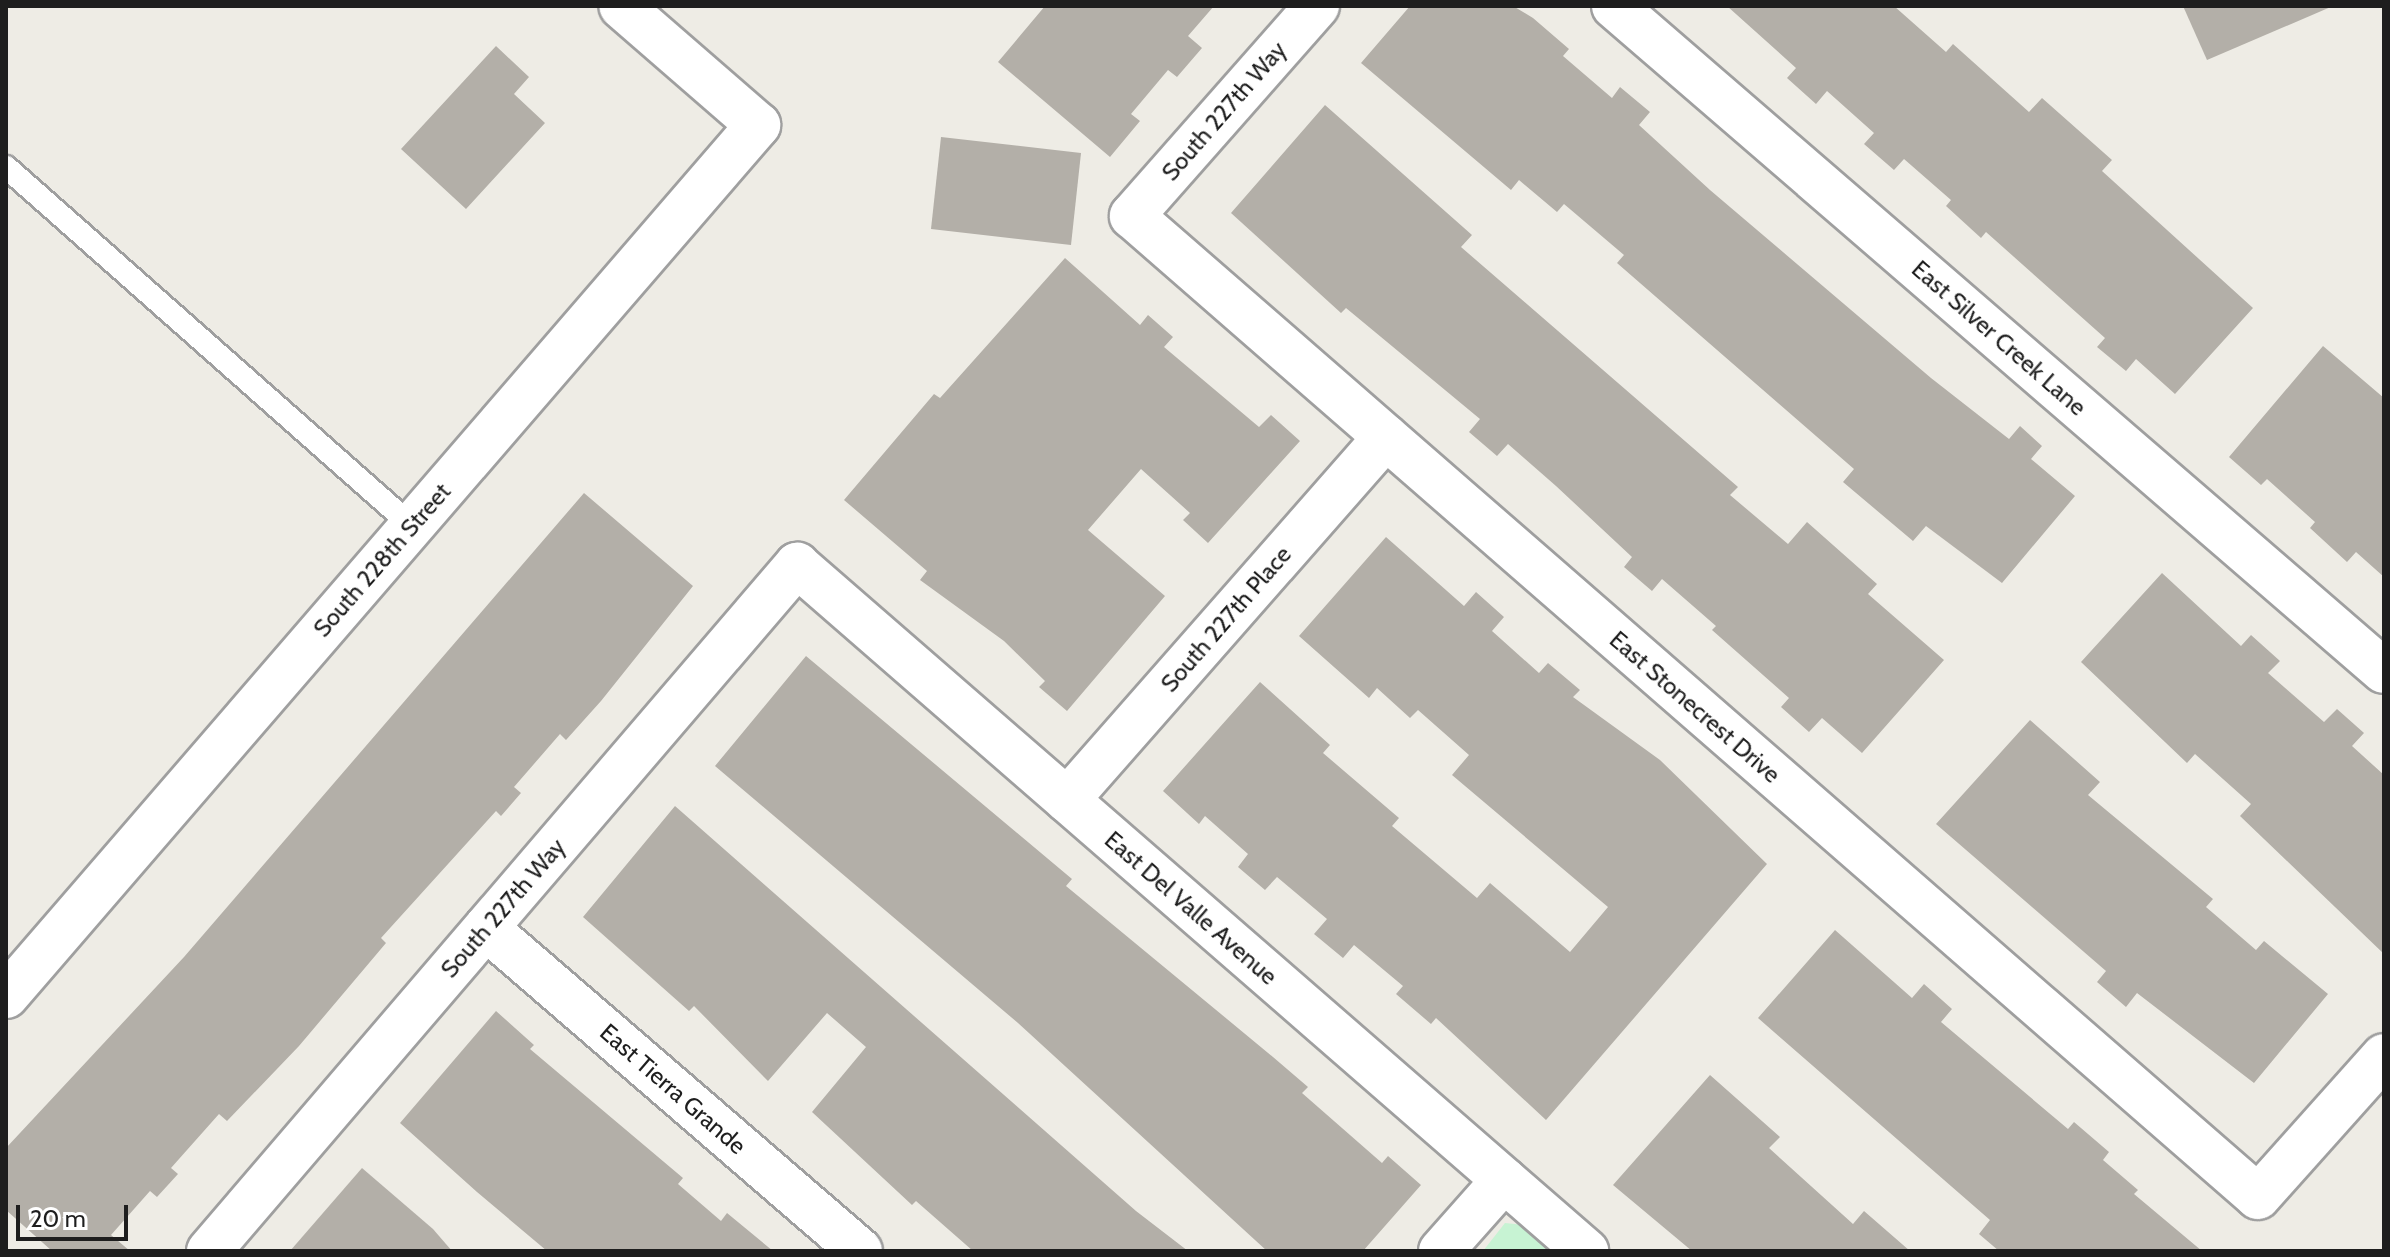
<!DOCTYPE html>
<html>
<head>
<meta charset="utf-8">
<style>
	body { margin:0 }
	#map { position:relative; width:2390px; height:1257px; overflow:hidden; background:#eeece5; font-family:Cabin,sans-serif }
	div>[style] { position:absolute }
	[style*='--x'] { left:calc(var(--x)*1px); top:calc(var(--y)*1px); width:calc(var(--w)*1px); rotate:calc(var(--a)*1deg) }
	.park>* { inset:0; background:#c7f3d3 }
	.building>* { inset:0; background:#b3afa8 }
	.roads { filter:drop-shadow(2px 0 #9f9f9f) drop-shadow(-2px 0 #9f9f9f) drop-shadow(0 2px #9f9f9f) drop-shadow(0 -2px #9f9f9f) }
	.lane>* { height:22px; margin:-11px; padding:0 11px; transform-origin:11px; border-radius:11px; background:#fff }
	.street>* { height:44px; margin:-22px; padding:0 22px; transform-origin:22px; border-radius:22px; background:#fff }
	span { translate:-50% -50%; white-space:nowrap; text-align:center; line-height:1.15; -webkit-text-stroke:6px #fff; paint-order:stroke }
	.street-label { font-size:24px; color:#1e1e1e }
	.frame { position:absolute; inset:0; border:8px solid #1e1e1e; pointer-events:none }
	.scale { position:absolute; left:16px; top:1205px; width:112px; height:36px; box-sizing:border-box; border:4px solid #1e1e1e; border-top:0; padding-left:10px; font-size:24px; line-height:28px; white-space:nowrap; color:#1e1e1e; -webkit-text-stroke:6px #fff; paint-order:stroke }
</style>
</head>
<body>
<div id="map">
	<div class="park">
		<i style="clip-path:polygon(1505px 1223px,1524px 1225px,1552px 1251px,1483px 1251px)"></i>
	</div>
	<div class="building">
		<i style="clip-path:polygon(1045px 6px,1214px 6px,1188px 36px,1202px 48px,1177px 77px,1168px 70px,1131px 114px,1140px 121px,1110px 157px,998px 62px)"></i>
		<i style="clip-path:polygon(1410px 6px,1513px 6px,1533px 18px,1569px 49px,1563px 56px,1612px 98px,1620px 87px,1650px 112px,1639px 125px,1710px 190px,1931px 378px,2009px 439px,2020px 426px,2042px 446px,2031px 459px,2075px 496px,2002px 583px,1926px 526px,1913px 541px,1843px 482px,1854px 469px,1617px 263px,1624px 255px,1564px 204px,1557px 212px,1519px 180px,1511px 190px,1361px 63px)"></i>
		<i style="clip-path:polygon(1727px 6px,1894px 6px,1946px 52px,1953px 44px,2029px 112px,2042px 98px,2112px 160px,2102px 171px,2253px 308px,2175px 394px,2136px 359px,2126px 371px,2097px 347px,2105px 338px,1986px 232px,1981px 238px,1946px 206px,1951px 200px,1904px 159px,1894px 170px,1864px 144px,1874px 133px,1827px 91px,1816px 104px,1787px 78px,1796px 68px)"></i>
		<i style="clip-path:polygon(2183px 6px,2333px 6px,2207px 60px)"></i>
		<i style="clip-path:polygon(496px 46px,529px 77px,514px 94px,545px 123px,466px 209px,401px 149px)"></i>
		<i style="clip-path:polygon(1325px 105px,1472px 235px,1461px 247px,1738px 487px,1730px 495px,1788px 544px,1807px 522px,1877px 584px,1868px 594px,1944px 660px,1862px 753px,1822px 718px,1809px 732px,1781px 707px,1789px 698px,1712px 630px,1716px 626px,1662px 579px,1652px 591px,1624px 567px,1632px 557px,1556px 486px,1508px 444px,1497px 456px,1469px 432px,1480px 419px,1346px 308px,1341px 313px,1231px 213px)"></i>
		<i style="clip-path:polygon(941px 137px,1081px 153px,1071px 245px,931px 229px)"></i>
		<i style="clip-path:polygon(1065px 258px,1140px 325px,1148px 315px,1173px 337px,1164px 347px,1259px 427px,1271px 415px,1300px 441px,1208px 543px,1183px 520px,1190px 513px,1141px 469px,1088px 530px,1165px 596px,1067px 711px,1039px 687px,1045px 681px,1004px 641px,920px 580px,927px 571px,844px 500px,934px 394px,940px 398px)"></i>
		<i style="clip-path:polygon(2323px 346px,2384px 398px,2384px 577px,2356px 552px,2347px 562px,2310px 528px,2315px 522px,2267px 479px,2261px 485px,2229px 457px)"></i>
		<i style="clip-path:polygon(584px 493px,693px 586px,601px 701px,566px 740px,560px 734px,514px 787px,521px 793px,501px 816px,496px 811px,381px 938px,386px 943px,299px 1046px,227px 1121px,219px 1114px,171px 1168px,178px 1174px,157px 1197px,150px 1191px,111px 1235px,130px 1251px,52px 1251px,6px 1210px,6px 1148px,184px 957px)"></i>
		<i style="clip-path:polygon(1386px 537px,1464px 606px,1476px 592px,1504px 617px,1492px 631px,1539px 673px,1548px 663px,1580px 690px,1573px 697px,1660px 760px,1767px 864px,1546px 1120px,1436px 1018px,1431px 1024px,1396px 994px,1403px 986px,1354px 945px,1343px 958px,1314px 934px,1327px 919px,1277px 877px,1265px 890px,1238px 867px,1248px 854px,1205px 816px,1199px 824px,1163px 791px,1260px 682px,1330px 745px,1323px 753px,1399px 818px,1392px 826px,1477px 898px,1490px 883px,1570px 952px,1608px 907px,1452px 775px,1469px 755px,1418px 710px,1410px 718px,1377px 688px,1369px 698px,1299px 636px)"></i>
		<i style="clip-path:polygon(2162px 573px,2241px 646px,2251px 635px,2280px 661px,2268px 673px,2324px 722px,2337px 709px,2364px 733px,2352px 746px,2384px 775px,2384px 954px,2240px 816px,2251px 804px,2195px 754px,2187px 763px,2081px 662px)"></i>
		<i style="clip-path:polygon(806px 656px,1072px 879px,1066px 886px,1273px 1057px,1308px 1087px,1302px 1093px,1382px 1163px,1388px 1156px,1421px 1185px,1363px 1251px,1267px 1251px,1018px 1023px,715px 766px)"></i>
		<i style="clip-path:polygon(2030px 720px,2100px 782px,2088px 795px,2213px 899px,2206px 907px,2256px 950px,2264px 941px,2328px 994px,2254px 1083px,2137px 993px,2126px 1007px,2097px 982px,2106px 971px,1936px 824px)"></i>
		<i style="clip-path:polygon(675px 806px,1136px 1211px,1188px 1251px,973px 1251px,916px 1201px,912px 1205px,812px 1112px,866px 1047px,827px 1013px,768px 1081px,694px 1006px,689px 1011px,583px 917px)"></i>
		<i style="clip-path:polygon(1835px 930px,1912px 998px,1924px 984px,1952px 1009px,1941px 1022px,2068px 1129px,2074px 1122px,2109px 1152px,2103px 1160px,2138px 1190px,2134px 1194px,2202px 1251px,1999px 1251px,1979px 1234px,1990px 1220px,1758px 1018px)"></i>
		<i style="clip-path:polygon(496px 1011px,534px 1045px,530px 1049px,683px 1178px,678px 1184px,721px 1221px,727px 1213px,773px 1251px,547px 1251px,477px 1192px,400px 1123px)"></i>
		<i style="clip-path:polygon(1710px 1075px,1780px 1137px,1769px 1148px,1853px 1224px,1864px 1211px,1910px 1251px,1692px 1251px,1613px 1185px)"></i>
		<i style="clip-path:polygon(362px 1168px,433px 1229px,452px 1251px,290px 1251px)"></i>
	</div>
	<div class="roads">
		<div class="lane">
			<i style="--x:6;--y:167;--w:541;--a:41.48"></i>
		</div>
		<div class="street">
			<i style="--x:1317;--y:6;--w:280;--a:131.4"></i>
			<i style="--x:1132;--y:216;--w:1493;--a:41.06"></i>
			<i style="--x:2258;--y:1197;--w:189;--a:-48.2"></i>
			<i style="--x:1614;--y:6;--w:1017;--a:40.82"></i>
			<i style="--x:1067;--y:800;--w:483;--a:-48.7"></i>
			<i style="--x:486;--y:928;--w:494;--a:40.8"></i>
			<i style="--x:6;--y:996;--w:1151;--a:-49.19"></i>
			<i style="--x:758;--y:125;--w:181;--a:-139"></i>
			<i style="--x:209;--y:1251;--w:904;--a:-49.4"></i>
			<i style="--x:797;--y:565;--w:1046;--a:41.01"></i>
			<i style="--x:1441;--y:1251;--w:95;--a:-48.4"></i>
		</div>
	</div>
	<div class="street-label">
		<span style="left:1224px;top:111px;rotate:-49deg">South 227th Way</span>
		<span style="left:1999px;top:338px;rotate:41deg">East Silver Creek Lane</span>
		<span style="left:382px;top:560px;rotate:-49deg">South 228th Street</span>
		<span style="left:1226px;top:619px;rotate:-49deg">South 227th Place</span>
		<span style="left:1695px;top:707px;rotate:41deg">East Stonecrest Drive</span>
		<span style="left:503px;top:908px;rotate:-49deg">South 227th Way</span>
		<span style="left:1191px;top:908px;rotate:41deg">East Del Valle Avenue</span>
		<span style="left:673px;top:1089px;rotate:41deg">East Tierra Grande</span>
	</div>
	<div class="frame"></div>
	<div class="scale">20 m</div>
</div>
</body>
</html>
